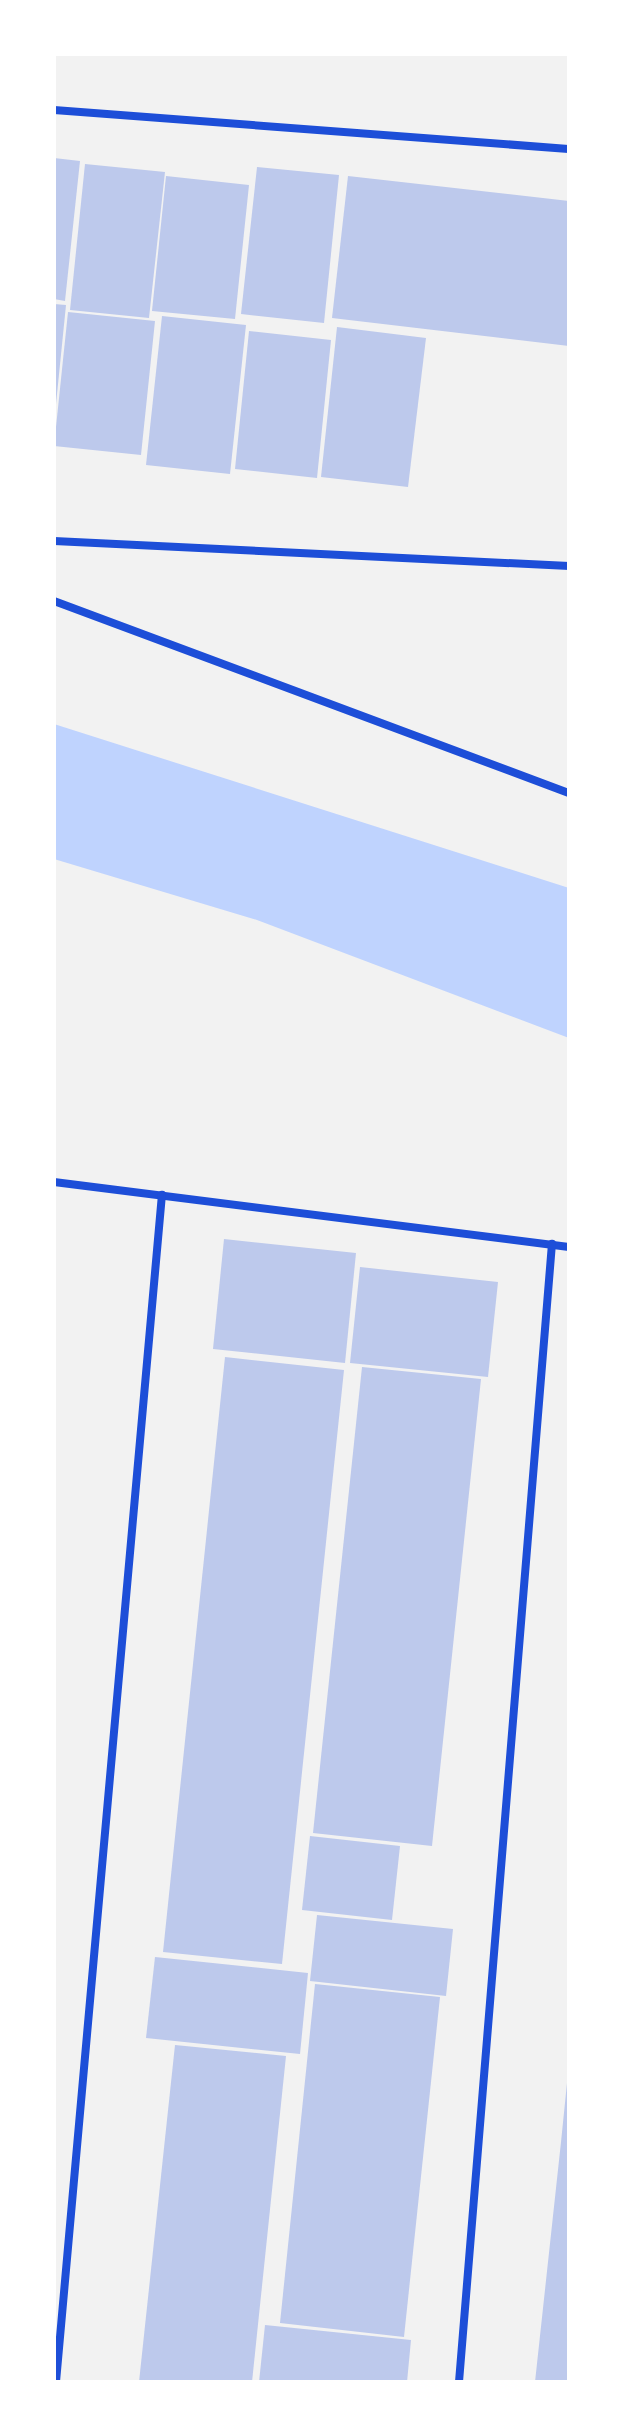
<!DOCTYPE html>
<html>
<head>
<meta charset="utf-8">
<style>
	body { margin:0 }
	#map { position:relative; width:623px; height:2436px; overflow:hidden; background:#f2f2f2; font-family:Figtree,sans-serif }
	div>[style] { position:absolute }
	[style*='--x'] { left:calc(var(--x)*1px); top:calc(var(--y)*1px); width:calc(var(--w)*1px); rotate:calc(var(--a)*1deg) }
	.water>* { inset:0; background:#bfd3fe }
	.building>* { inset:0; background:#bdc9ec }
	.minor>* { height:8px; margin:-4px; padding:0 4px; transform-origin:4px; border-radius:4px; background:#1d4ed8 }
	span { translate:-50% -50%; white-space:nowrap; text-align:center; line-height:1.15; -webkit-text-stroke:7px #fff; paint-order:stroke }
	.frame { position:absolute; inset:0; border:56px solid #fff; pointer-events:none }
</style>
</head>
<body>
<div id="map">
	<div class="water">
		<i style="clip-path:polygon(54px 724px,569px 888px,569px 1038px,257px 920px,54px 859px)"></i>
	</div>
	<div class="building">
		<i style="clip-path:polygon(54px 158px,80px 161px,65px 301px,54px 299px)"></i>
		<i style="clip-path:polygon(85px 164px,165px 172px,149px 318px,70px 310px)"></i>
		<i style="clip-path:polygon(257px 167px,339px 175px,324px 323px,241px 314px)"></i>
		<i style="clip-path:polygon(166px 176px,249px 185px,235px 319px,152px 311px)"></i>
		<i style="clip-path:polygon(348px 176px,569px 201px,569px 346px,332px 318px)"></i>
		<i style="clip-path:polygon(54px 304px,66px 305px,56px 404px,54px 404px)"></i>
		<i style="clip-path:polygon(68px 312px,155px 321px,141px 455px,54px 446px)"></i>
		<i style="clip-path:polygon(162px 316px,246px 325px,230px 474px,146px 465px)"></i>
		<i style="clip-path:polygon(337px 327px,426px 338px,408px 487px,321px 477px)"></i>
		<i style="clip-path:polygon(249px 331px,331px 340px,317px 478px,235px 469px)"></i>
		<i style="clip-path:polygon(224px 1239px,356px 1253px,345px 1363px,213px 1349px)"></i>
		<i style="clip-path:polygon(360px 1267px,498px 1282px,488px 1377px,350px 1363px)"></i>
		<i style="clip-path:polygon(225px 1357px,344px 1370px,282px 1964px,163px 1952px)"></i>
		<i style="clip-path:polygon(362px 1367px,481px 1379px,432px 1846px,313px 1833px)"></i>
		<i style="clip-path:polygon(310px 1836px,400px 1846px,392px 1920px,302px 1910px)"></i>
		<i style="clip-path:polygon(317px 1915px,453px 1929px,446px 1996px,310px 1981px)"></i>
		<i style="clip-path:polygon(155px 1957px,308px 1973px,300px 2054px,146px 2038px)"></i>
		<i style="clip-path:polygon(315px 1984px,440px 1997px,404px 2337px,280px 2323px)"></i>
		<i style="clip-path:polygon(175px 2045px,286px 2056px,252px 2382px,139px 2382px)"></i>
		<i style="clip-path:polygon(567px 2083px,569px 2382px,535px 2382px,561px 2142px)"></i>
		<i style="clip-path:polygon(265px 2325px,411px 2340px,407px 2382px,259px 2382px)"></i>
	</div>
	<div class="minor">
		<i style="--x:54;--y:110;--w:516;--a:4.33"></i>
		<i style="--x:54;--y:541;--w:516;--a:2.78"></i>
		<i style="--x:54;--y:601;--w:550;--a:20.45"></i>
		<i style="--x:54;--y:1182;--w:519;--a:7.19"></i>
		<i style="--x:56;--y:2382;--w:1192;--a:-84.9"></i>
		<i style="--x:459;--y:2382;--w:1142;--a:-85.33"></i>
	</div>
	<div class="frame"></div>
</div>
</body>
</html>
